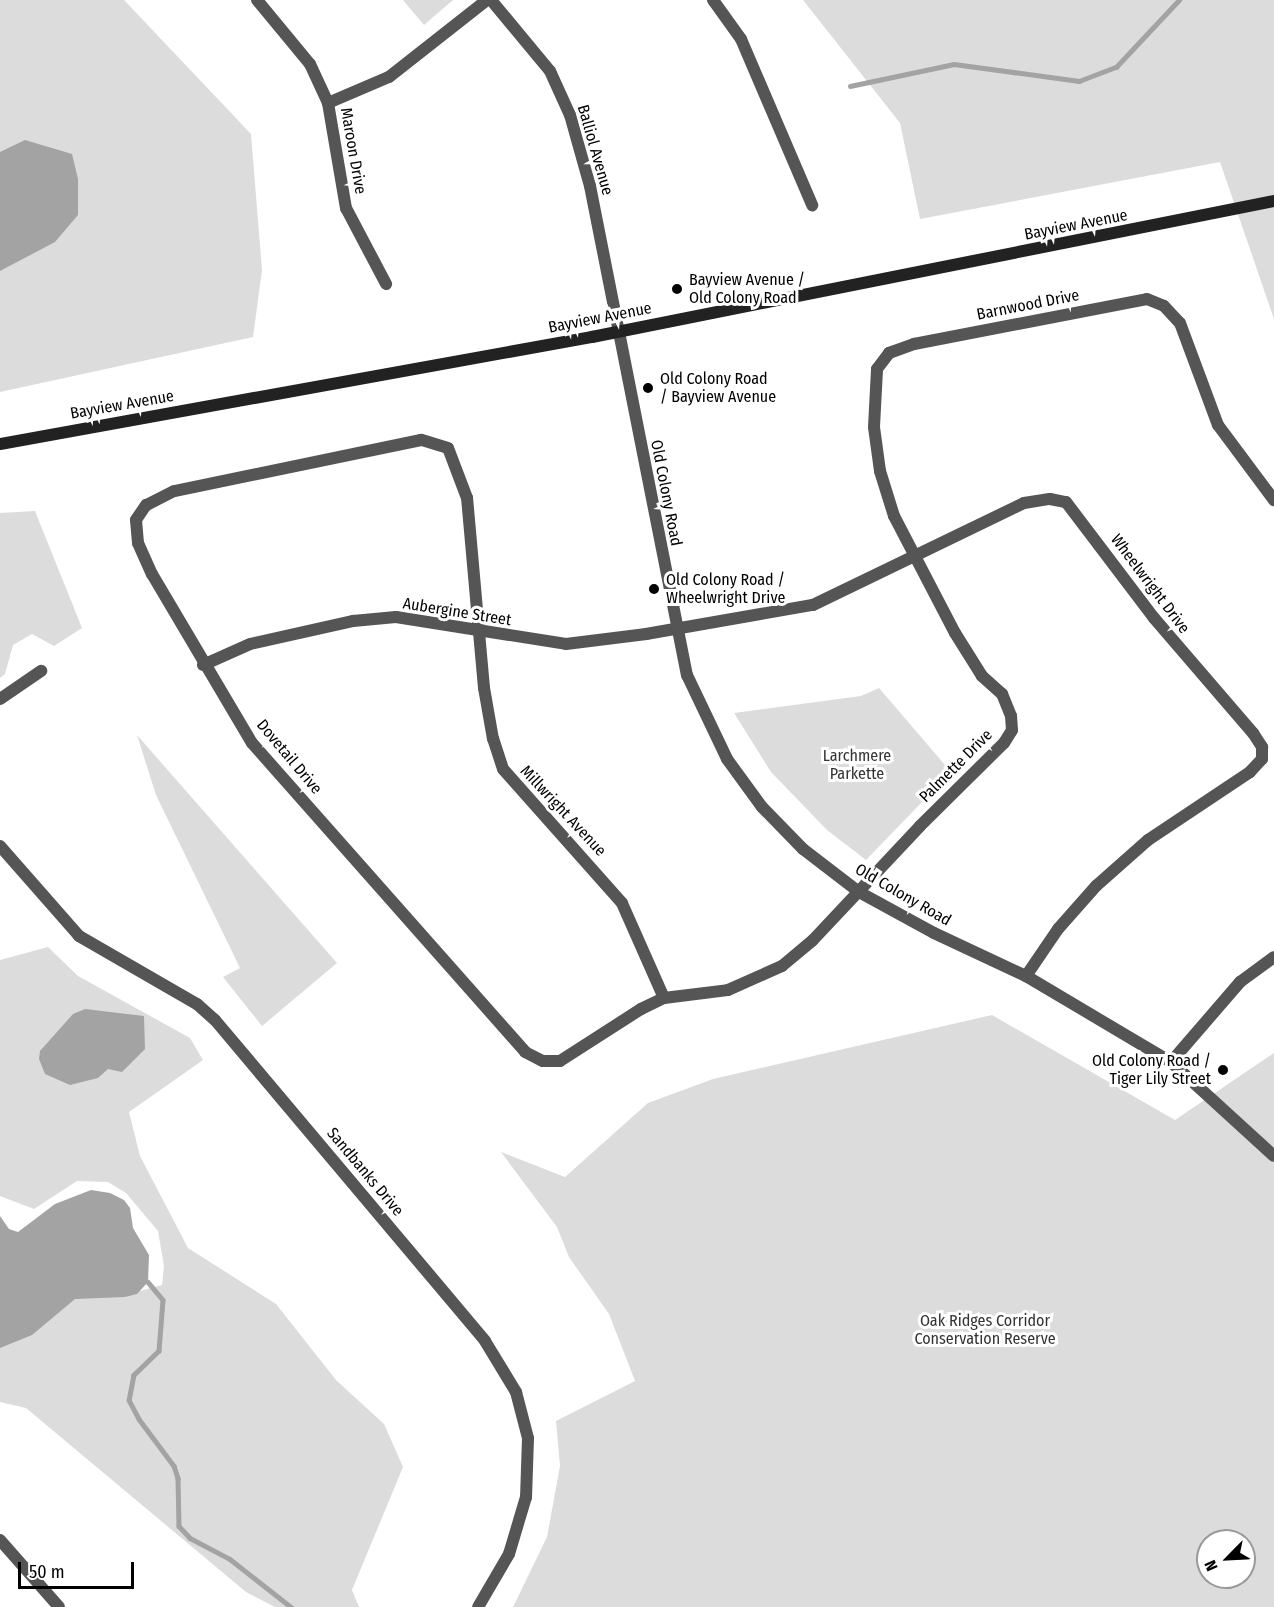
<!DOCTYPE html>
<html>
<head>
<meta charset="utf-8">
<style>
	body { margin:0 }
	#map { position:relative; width:1274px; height:1607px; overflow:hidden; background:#fff; font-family:"Fira Sans Condensed",sans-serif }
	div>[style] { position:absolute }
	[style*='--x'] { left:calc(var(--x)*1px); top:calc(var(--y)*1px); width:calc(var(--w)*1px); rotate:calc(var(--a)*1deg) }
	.green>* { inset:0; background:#dcdcdc }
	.water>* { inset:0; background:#a3a3a3 }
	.stream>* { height:4.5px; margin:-2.25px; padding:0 2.25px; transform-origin:2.25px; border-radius:2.25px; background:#a3a3a3 }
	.minor>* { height:12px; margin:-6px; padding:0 6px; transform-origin:6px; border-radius:6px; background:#555 }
	.tertiary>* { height:12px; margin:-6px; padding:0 6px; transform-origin:6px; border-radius:6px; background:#555 }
	.secondary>* { height:12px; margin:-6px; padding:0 6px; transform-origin:6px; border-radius:6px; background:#222 }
	.dots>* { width:16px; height:16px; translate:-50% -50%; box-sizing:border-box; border:3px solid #fff; border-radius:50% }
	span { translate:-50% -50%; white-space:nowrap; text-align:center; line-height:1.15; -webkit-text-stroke:6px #fff; paint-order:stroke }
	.street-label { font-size:16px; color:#000 }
	.poi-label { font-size:16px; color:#000 }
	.left { translate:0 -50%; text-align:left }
	.right { translate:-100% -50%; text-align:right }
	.park-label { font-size:16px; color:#333 }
	.north { position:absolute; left:1196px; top:1529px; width:60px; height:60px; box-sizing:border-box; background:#fff; border:2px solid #999; border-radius:50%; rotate:246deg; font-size:16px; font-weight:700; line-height:24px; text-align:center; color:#000 }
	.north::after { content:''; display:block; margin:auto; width:21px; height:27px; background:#000; clip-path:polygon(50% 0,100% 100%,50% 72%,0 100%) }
	.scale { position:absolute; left:18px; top:1562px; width:116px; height:27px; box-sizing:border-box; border:3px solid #000; border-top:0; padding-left:8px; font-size:18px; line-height:21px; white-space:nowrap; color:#000; -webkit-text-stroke:4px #fff; paint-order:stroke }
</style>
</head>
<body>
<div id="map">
	<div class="green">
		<i style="clip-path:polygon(0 0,124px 0,251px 134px,262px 270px,253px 337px,0 392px)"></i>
		<i style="clip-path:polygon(403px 0,453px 0,424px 25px)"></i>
		<i style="clip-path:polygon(803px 0,1274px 0,1274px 319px,1220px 162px,920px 219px,900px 123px)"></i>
		<i style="clip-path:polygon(35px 511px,82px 628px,54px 646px,32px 634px,13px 645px,5px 674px,0 678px,0 513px)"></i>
		<i style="clip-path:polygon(879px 688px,951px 772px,866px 860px,827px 830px,771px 772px,734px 713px,861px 696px)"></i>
		<i style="clip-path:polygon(137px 735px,337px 963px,262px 1026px,223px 977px,240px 968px,156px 795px)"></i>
		<i style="clip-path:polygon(48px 947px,78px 976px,190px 1038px,203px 1060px,129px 1112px,140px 1156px,188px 1248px,276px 1304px,336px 1380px,384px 1424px,403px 1467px,352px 1590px,359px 1607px,275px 1607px,246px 1592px,26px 1408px,0 1402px,0 1343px,59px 1299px,136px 1292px,162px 1285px,164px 1266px,158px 1231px,126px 1193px,108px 1182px,77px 1181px,34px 1209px,0 1196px,0 960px)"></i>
		<i style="clip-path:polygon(evenodd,992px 1015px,1175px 1120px,1274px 1053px,1274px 1607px,513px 1607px,547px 1537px,560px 1466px,556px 1421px,635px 1381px,609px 1314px,569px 1257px,557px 1227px,501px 1152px,565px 1177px,648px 1103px,713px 1079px,992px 1015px,1208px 1541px,1244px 1541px,1244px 1577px,1208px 1577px,1208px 1541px)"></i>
	</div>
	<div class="water">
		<i style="clip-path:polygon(25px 140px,72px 154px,78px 179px,78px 215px,55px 242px,0 271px,0 152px)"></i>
		<i style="clip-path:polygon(85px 1009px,144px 1016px,145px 1049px,122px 1072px,108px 1069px,98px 1078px,70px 1085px,45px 1074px,39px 1059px,40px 1051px,73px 1014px)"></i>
		<i style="clip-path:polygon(91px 1190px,110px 1193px,124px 1200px,130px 1208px,133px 1228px,149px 1255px,148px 1282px,137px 1294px,125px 1297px,75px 1299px,32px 1335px,0 1348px,0 1216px,9px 1229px,18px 1232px,55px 1204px)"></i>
	</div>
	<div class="stream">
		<i style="--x:850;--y:86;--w:106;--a:-11.9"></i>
		<i style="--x:954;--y:64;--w:126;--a:7.7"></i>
		<i style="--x:1079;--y:81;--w:40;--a:-21"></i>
		<i style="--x:1116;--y:67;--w:92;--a:-46.8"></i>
		<i style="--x:148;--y:1282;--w:23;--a:50"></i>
		<i style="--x:163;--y:1300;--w:51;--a:94.5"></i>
		<i style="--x:159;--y:1351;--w:35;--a:136"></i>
		<i style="--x:134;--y:1375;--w:25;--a:101"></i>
		<i style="--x:129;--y:1400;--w:21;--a:62"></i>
		<i style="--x:139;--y:1419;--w:59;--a:53.3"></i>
		<i style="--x:174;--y:1466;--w:13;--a:72"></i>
		<i style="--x:178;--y:1478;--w:48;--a:88.8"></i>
		<i style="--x:179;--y:1526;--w:16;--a:47"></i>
		<i style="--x:190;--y:1538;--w:45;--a:27.7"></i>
		<i style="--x:230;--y:1559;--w:78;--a:38.2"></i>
	</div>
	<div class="minor">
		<i style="--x:257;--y:0;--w:83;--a:50.4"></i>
		<i style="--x:310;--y:64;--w:43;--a:65.2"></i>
		<i style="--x:328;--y:103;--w:107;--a:80.3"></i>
		<i style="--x:346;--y:208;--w:86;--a:62.2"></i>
		<i style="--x:491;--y:0;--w:92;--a:50.3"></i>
		<i style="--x:550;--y:71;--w:48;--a:65.6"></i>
		<i style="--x:570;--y:115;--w:74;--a:74.3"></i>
		<i style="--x:590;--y:186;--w:149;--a:78.8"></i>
		<i style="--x:713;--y:0;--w:48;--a:54.3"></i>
		<i style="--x:741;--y:39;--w:181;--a:66.8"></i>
		<i style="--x:328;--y:103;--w:66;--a:-23.1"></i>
		<i style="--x:389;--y:77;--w:125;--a:-38.2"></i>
		<i style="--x:203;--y:665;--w:51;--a:-24.1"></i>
		<i style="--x:250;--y:644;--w:106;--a:-12.6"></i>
		<i style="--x:353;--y:621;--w:43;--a:-5.3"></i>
		<i style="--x:396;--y:617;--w:172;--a:9"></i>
		<i style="--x:566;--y:644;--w:81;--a:-7.1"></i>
		<i style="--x:646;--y:634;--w:169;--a:-9.9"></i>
		<i style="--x:813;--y:605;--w:234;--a:-25.8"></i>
		<i style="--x:1024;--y:503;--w:26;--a:-9"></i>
		<i style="--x:1050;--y:499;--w:16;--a:11"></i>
		<i style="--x:1066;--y:502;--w:146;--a:52.8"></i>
		<i style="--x:1154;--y:618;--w:152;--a:49.3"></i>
		<i style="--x:1253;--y:733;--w:17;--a:57"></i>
		<i style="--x:1262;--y:747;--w:12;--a:90"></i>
		<i style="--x:1262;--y:759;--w:18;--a:133"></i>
		<i style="--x:1250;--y:772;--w:123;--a:146.3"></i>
		<i style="--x:1148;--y:840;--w:69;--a:138.5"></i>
		<i style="--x:1096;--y:886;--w:57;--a:131.5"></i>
		<i style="--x:1058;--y:929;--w:57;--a:124.2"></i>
		<i style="--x:0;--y:699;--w:50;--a:-34.3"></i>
		<i style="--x:0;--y:846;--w:120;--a:48.7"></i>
		<i style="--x:79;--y:936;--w:136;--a:30"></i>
		<i style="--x:197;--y:1004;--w:24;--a:42"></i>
		<i style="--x:215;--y:1020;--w:419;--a:49.9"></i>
		<i style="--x:485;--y:1341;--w:60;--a:58.7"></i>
		<i style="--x:516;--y:1392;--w:48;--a:75.4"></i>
		<i style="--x:528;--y:1438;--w:59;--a:91.9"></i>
		<i style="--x:526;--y:1497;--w:59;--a:106.6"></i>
		<i style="--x:509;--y:1554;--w:61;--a:120.3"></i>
		<i style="--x:664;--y:998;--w:104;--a:-113.9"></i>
		<i style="--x:622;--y:903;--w:179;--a:-131.6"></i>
		<i style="--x:503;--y:769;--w:32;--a:-108"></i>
		<i style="--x:493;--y:739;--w:52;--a:-100"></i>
		<i style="--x:484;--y:688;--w:191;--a:-95.1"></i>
		<i style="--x:467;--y:498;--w:53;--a:-110.8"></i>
		<i style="--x:448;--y:448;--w:28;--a:-163"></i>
		<i style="--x:421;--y:440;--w:252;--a:168.3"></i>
		<i style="--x:174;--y:491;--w:31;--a:153"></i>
		<i style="--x:146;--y:505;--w:18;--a:124"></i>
		<i style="--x:136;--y:520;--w:23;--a:85"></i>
		<i style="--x:138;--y:543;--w:34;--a:66"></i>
		<i style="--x:152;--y:574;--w:196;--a:59.4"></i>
		<i style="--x:252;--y:743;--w:412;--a:48.5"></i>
		<i style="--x:525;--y:1052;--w:20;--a:27"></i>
		<i style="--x:543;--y:1061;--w:17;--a:0"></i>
		<i style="--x:560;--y:1061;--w:96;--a:-32.7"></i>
		<i style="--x:641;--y:1009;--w:25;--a:-26"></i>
		<i style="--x:664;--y:998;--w:64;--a:-7.1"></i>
		<i style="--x:728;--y:990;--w:59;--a:-24"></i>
		<i style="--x:782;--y:966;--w:40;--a:-40"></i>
		<i style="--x:813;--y:940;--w:156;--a:-46.8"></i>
		<i style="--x:920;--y:826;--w:118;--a:-44.7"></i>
		<i style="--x:1004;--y:743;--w:15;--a:-58"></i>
		<i style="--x:1012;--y:730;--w:14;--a:-94"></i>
		<i style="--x:1011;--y:716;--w:24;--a:-112"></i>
		<i style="--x:1002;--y:694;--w:27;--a:-138"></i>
		<i style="--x:982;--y:676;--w:51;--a:-122.1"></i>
		<i style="--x:955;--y:633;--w:132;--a:-117.5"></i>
		<i style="--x:894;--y:516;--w:47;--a:-107.3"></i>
		<i style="--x:880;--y:471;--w:44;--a:-97.8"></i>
		<i style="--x:874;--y:427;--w:58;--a:-87"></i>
		<i style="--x:877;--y:369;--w:20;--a:-53"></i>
		<i style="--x:889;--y:353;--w:27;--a:-20"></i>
		<i style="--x:914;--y:344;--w:237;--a:-10.9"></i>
		<i style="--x:1147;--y:299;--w:18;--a:22"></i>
		<i style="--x:1164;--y:306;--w:23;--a:47"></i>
		<i style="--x:1180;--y:323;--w:109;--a:69.6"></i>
		<i style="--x:1218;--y:425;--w:94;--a:53.3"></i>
		<i style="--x:1171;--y:1062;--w:106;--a:-49.2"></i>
		<i style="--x:1240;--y:982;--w:42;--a:-36.3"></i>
		<i style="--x:0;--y:1540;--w:89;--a:48.6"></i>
	</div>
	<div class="tertiary">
		<i style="--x:619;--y:332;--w:350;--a:78.8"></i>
		<i style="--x:687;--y:675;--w:93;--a:64.5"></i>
		<i style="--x:727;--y:759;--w:59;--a:53.9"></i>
		<i style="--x:762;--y:807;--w:59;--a:45.7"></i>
		<i style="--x:803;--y:849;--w:71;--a:37.5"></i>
		<i style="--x:859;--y:892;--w:85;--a:28.7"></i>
		<i style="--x:934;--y:933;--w:102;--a:25.1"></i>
		<i style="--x:1026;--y:976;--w:169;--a:30.7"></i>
		<i style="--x:1171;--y:1062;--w:139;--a:42.4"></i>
	</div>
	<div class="secondary">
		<i style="--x:0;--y:444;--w:602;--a:-10.25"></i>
		<i style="--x:592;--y:337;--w:695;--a:-11.28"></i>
	</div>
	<div class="dots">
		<i style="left:677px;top:289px;background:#000"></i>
		<i style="left:648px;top:388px;background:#000"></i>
		<i style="left:654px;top:589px;background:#000"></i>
		<i style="left:1223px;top:1070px;background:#000"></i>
	</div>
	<div class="street-label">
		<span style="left:595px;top:150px;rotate:74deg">Balliol Avenue</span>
		<span style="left:353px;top:151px;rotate:80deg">Maroon Drive</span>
		<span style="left:1076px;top:225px;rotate:-11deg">Bayview Avenue</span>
		<span style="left:1028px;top:305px;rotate:-11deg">Barnwood Drive</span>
		<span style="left:600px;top:318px;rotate:-11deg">Bayview Avenue</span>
		<span style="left:122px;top:405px;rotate:-10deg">Bayview Avenue</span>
		<span style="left:666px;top:493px;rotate:79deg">Old Colony Road</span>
		<span style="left:1150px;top:584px;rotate:53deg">Wheelwright Drive</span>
		<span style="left:457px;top:612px;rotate:9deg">Aubergine Street</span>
		<span style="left:289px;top:757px;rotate:50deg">Dovetail Drive</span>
		<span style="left:956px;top:766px;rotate:-45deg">Palmette Drive</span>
		<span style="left:563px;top:811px;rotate:47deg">Millwright Avenue</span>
		<span style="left:903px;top:895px;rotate:30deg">Old Colony Road</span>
		<span style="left:365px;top:1172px;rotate:50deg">Sandbanks Drive</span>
	</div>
	<div class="poi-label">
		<span class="left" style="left:689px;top:289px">Bayview Avenue /<br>Old Colony Road</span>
		<span class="left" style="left:660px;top:388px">Old Colony Road<br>/ Bayview Avenue</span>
		<span class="left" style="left:666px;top:589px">Old Colony Road /<br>Wheelwright Drive</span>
		<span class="right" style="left:1211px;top:1070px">Old Colony Road /<br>Tiger Lily Street</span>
	</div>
	<div class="park-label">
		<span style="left:857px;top:765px">Larchmere<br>Parkette</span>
		<span style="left:985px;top:1330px">Oak Ridges Corridor<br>Conservation Reserve</span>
	</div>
	<div class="north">N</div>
	<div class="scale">50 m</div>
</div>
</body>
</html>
